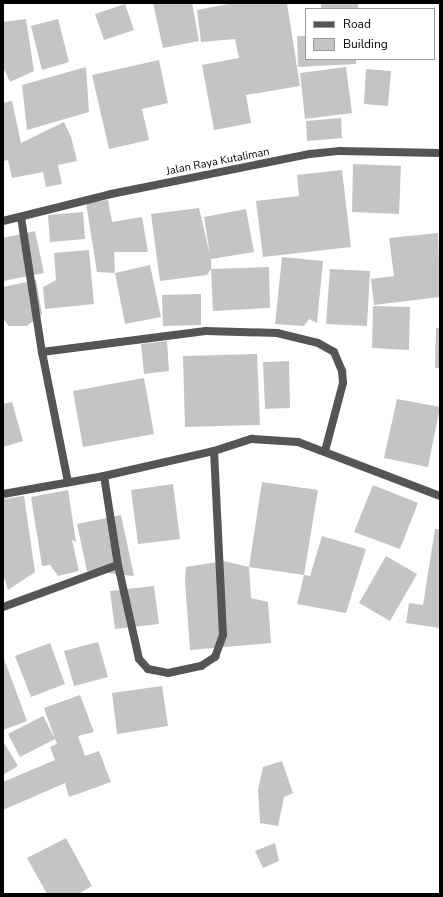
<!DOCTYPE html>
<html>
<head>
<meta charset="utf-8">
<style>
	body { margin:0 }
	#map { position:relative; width:443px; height:897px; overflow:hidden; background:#fff; font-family:"Nunito Sans",sans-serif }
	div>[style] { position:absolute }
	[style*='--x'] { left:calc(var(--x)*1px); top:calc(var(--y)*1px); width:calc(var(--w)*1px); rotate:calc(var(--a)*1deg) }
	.building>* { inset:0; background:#c4c4c4 }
	.street>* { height:8px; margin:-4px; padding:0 4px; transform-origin:4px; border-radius:4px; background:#555 }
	span { translate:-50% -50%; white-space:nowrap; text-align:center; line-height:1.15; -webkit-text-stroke:3.5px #fff; paint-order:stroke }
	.street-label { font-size:11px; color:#000 }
	.frame { position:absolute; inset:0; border:4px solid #000; pointer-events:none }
	.legend { position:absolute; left:305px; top:8px; width:130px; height:52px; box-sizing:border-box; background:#fff; border:1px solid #999; margin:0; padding:5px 7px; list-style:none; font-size:12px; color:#000 }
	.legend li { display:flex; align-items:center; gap:8px; height:20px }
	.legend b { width:20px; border:1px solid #999 }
</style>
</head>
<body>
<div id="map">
	<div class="building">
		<i style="clip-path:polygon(153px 3px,192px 3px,199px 41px,163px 48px)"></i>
		<i style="clip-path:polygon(234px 3px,287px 3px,300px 86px,246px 95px,251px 123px,214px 130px,202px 65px,239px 58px,235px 39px,201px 42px,197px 10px)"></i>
		<i style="clip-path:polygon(321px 3px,358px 3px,358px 9px,321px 9px)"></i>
		<i style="clip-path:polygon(125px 4px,134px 30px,104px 40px,95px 14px)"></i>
		<i style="clip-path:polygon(26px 19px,34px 71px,10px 82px,3px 67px,3px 22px)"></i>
		<i style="clip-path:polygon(58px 19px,69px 62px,42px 70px,31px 26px)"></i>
		<i style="clip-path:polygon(297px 36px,306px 36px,306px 59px,356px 59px,356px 64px,298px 67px)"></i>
		<i style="clip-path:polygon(159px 60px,168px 103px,142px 109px,149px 140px,109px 149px,92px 75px)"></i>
		<i style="clip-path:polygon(86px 67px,89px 112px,27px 130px,22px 85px)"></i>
		<i style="clip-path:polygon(346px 67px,352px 113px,305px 119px,300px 73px)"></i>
		<i style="clip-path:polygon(366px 69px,391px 71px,388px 106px,364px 104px)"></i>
		<i style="clip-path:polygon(12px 101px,21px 143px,64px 122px,71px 137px,77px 161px,58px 165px,62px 184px,46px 187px,43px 172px,12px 178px,8px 160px,3px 161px,3px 103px)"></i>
		<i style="clip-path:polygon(341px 118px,342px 138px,307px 141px,306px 121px)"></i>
		<i style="clip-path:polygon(353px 164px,401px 166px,399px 214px,352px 212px)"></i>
		<i style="clip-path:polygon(342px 170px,351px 247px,263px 257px,256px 201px,299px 196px,297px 175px)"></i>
		<i style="clip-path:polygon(108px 200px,112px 222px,142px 217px,148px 252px,114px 252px,115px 273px,97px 272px,86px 203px)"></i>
		<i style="clip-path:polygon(199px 208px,210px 255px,204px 217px,246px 209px,254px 252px,211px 259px,211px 269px,207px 275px,160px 281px,151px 214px)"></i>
		<i style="clip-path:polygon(83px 212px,85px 239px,50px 242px,48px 215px)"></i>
		<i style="clip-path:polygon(35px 231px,44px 273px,3px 281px,3px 238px)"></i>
		<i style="clip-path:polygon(438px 233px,440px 297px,374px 305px,371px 279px,394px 276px,389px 238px)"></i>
		<i style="clip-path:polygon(89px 250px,94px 304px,45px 309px,43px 287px,56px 280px,54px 253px)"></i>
		<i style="clip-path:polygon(282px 257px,323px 261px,317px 323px,309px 319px,304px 326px,275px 324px)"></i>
		<i style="clip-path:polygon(150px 265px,161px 317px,125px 324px,115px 273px)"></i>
		<i style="clip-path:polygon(269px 267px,270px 308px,213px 311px,211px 269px)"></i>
		<i style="clip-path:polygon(330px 269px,370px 271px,367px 326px,326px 324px)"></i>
		<i style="clip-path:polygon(36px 280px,42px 314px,27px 326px,9px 326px,3px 319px,3px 287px)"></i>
		<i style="clip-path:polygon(201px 294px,201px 325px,163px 326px,162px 295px)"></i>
		<i style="clip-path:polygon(373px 306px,410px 307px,409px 350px,372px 348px)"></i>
		<i style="clip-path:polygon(436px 328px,440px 328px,440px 368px,435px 368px)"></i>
		<i style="clip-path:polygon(167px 341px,169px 371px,144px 374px,141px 344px)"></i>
		<i style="clip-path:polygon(257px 354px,260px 425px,185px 427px,183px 356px)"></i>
		<i style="clip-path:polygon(289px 361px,290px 408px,265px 409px,263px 362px)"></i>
		<i style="clip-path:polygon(144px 378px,154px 434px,83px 447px,73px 391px)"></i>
		<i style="clip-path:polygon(397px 399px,440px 407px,428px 467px,384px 458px)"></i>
		<i style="clip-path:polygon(12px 402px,23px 441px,3px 447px,3px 404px)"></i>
		<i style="clip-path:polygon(262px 482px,318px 490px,304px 575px,249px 567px,251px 598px,268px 602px,271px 643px,190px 650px,185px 581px,186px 567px,224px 561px,249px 567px)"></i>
		<i style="clip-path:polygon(173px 484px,180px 539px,138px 544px,131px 490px)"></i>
		<i style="clip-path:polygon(373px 485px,418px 503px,400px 549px,354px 532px)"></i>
		<i style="clip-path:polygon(68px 490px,76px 542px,72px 540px,79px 571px,58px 576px,50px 565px,42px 566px,31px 497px)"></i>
		<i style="clip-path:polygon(24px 496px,35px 572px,8px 590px,3px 573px,3px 499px)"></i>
		<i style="clip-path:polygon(121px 515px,134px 576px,87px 571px,77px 524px)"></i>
		<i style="clip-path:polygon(435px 529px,440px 529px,440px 628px,406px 623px,409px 603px,423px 605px)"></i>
		<i style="clip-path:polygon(322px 536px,366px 549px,346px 613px,297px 604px,304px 575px,310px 576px)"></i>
		<i style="clip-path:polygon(386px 556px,417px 574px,390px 621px,359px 603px)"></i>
		<i style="clip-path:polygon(154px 586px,159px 624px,115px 629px,110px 591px)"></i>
		<i style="clip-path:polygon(98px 642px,108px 677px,74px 686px,64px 651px)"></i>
		<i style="clip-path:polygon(50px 643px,65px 684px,31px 697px,15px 656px)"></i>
		<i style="clip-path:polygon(3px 656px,27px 721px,3px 730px)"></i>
		<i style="clip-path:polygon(162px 686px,168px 726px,117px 734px,112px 693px)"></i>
		<i style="clip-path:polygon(80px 695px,94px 732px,78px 736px,85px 756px,99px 751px,111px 782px,69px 797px,65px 783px,3px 810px,3px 782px,55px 760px,50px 747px,57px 744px,55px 739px,20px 757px,8px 734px,43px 716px,55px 739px,44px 708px)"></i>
		<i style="clip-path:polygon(3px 741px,18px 766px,3px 775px)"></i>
		<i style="clip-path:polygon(282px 761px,293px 793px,284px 797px,278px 826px,260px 823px,258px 790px,263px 767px)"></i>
		<i style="clip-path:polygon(66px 838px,92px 886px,78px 894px,47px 894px,27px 858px)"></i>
		<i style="clip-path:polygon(275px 843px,279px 861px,263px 868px,255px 851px)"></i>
	</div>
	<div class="street">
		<i style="--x:21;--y:217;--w:137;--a:81.2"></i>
		<i style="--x:42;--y:352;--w:133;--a:78.7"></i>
		<i style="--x:3;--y:221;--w:111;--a:-14"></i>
		<i style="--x:111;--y:194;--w:203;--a:-11.4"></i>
		<i style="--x:310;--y:154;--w:30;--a:-6"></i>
		<i style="--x:340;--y:151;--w:100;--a:1.1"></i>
		<i style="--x:42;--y:352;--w:165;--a:-7.3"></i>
		<i style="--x:206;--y:331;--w:71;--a:1.6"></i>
		<i style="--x:277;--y:333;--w:42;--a:13.7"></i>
		<i style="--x:318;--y:343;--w:18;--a:29"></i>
		<i style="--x:334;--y:352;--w:21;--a:67"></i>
		<i style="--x:342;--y:371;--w:12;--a:85"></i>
		<i style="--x:343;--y:383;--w:70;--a:104.8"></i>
		<i style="--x:104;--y:476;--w:90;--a:81.1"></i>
		<i style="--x:118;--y:565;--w:96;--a:77.4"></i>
		<i style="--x:139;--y:659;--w:13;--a:48"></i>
		<i style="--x:148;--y:669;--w:20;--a:11"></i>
		<i style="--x:168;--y:673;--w:34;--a:-12"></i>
		<i style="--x:201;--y:666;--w:17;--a:-33"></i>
		<i style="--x:215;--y:657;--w:23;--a:-70"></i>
		<i style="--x:223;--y:635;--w:184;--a:-92.8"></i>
		<i style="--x:3;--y:494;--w:103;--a:-10.1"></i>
		<i style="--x:104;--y:476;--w:113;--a:-12.8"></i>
		<i style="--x:214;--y:451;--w:40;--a:-18"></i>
		<i style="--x:252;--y:439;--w:46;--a:3.7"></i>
		<i style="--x:298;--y:442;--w:152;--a:20.8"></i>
		<i style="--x:3;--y:607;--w:122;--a:-20.1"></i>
	</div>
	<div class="street-label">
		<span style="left:218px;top:162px;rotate:-11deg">Jalan Raya Kutaliman</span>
	</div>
	<div class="frame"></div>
	<ul class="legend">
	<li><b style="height:5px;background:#555"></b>Road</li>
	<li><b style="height:11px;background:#c4c4c4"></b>Building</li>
	</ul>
</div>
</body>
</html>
